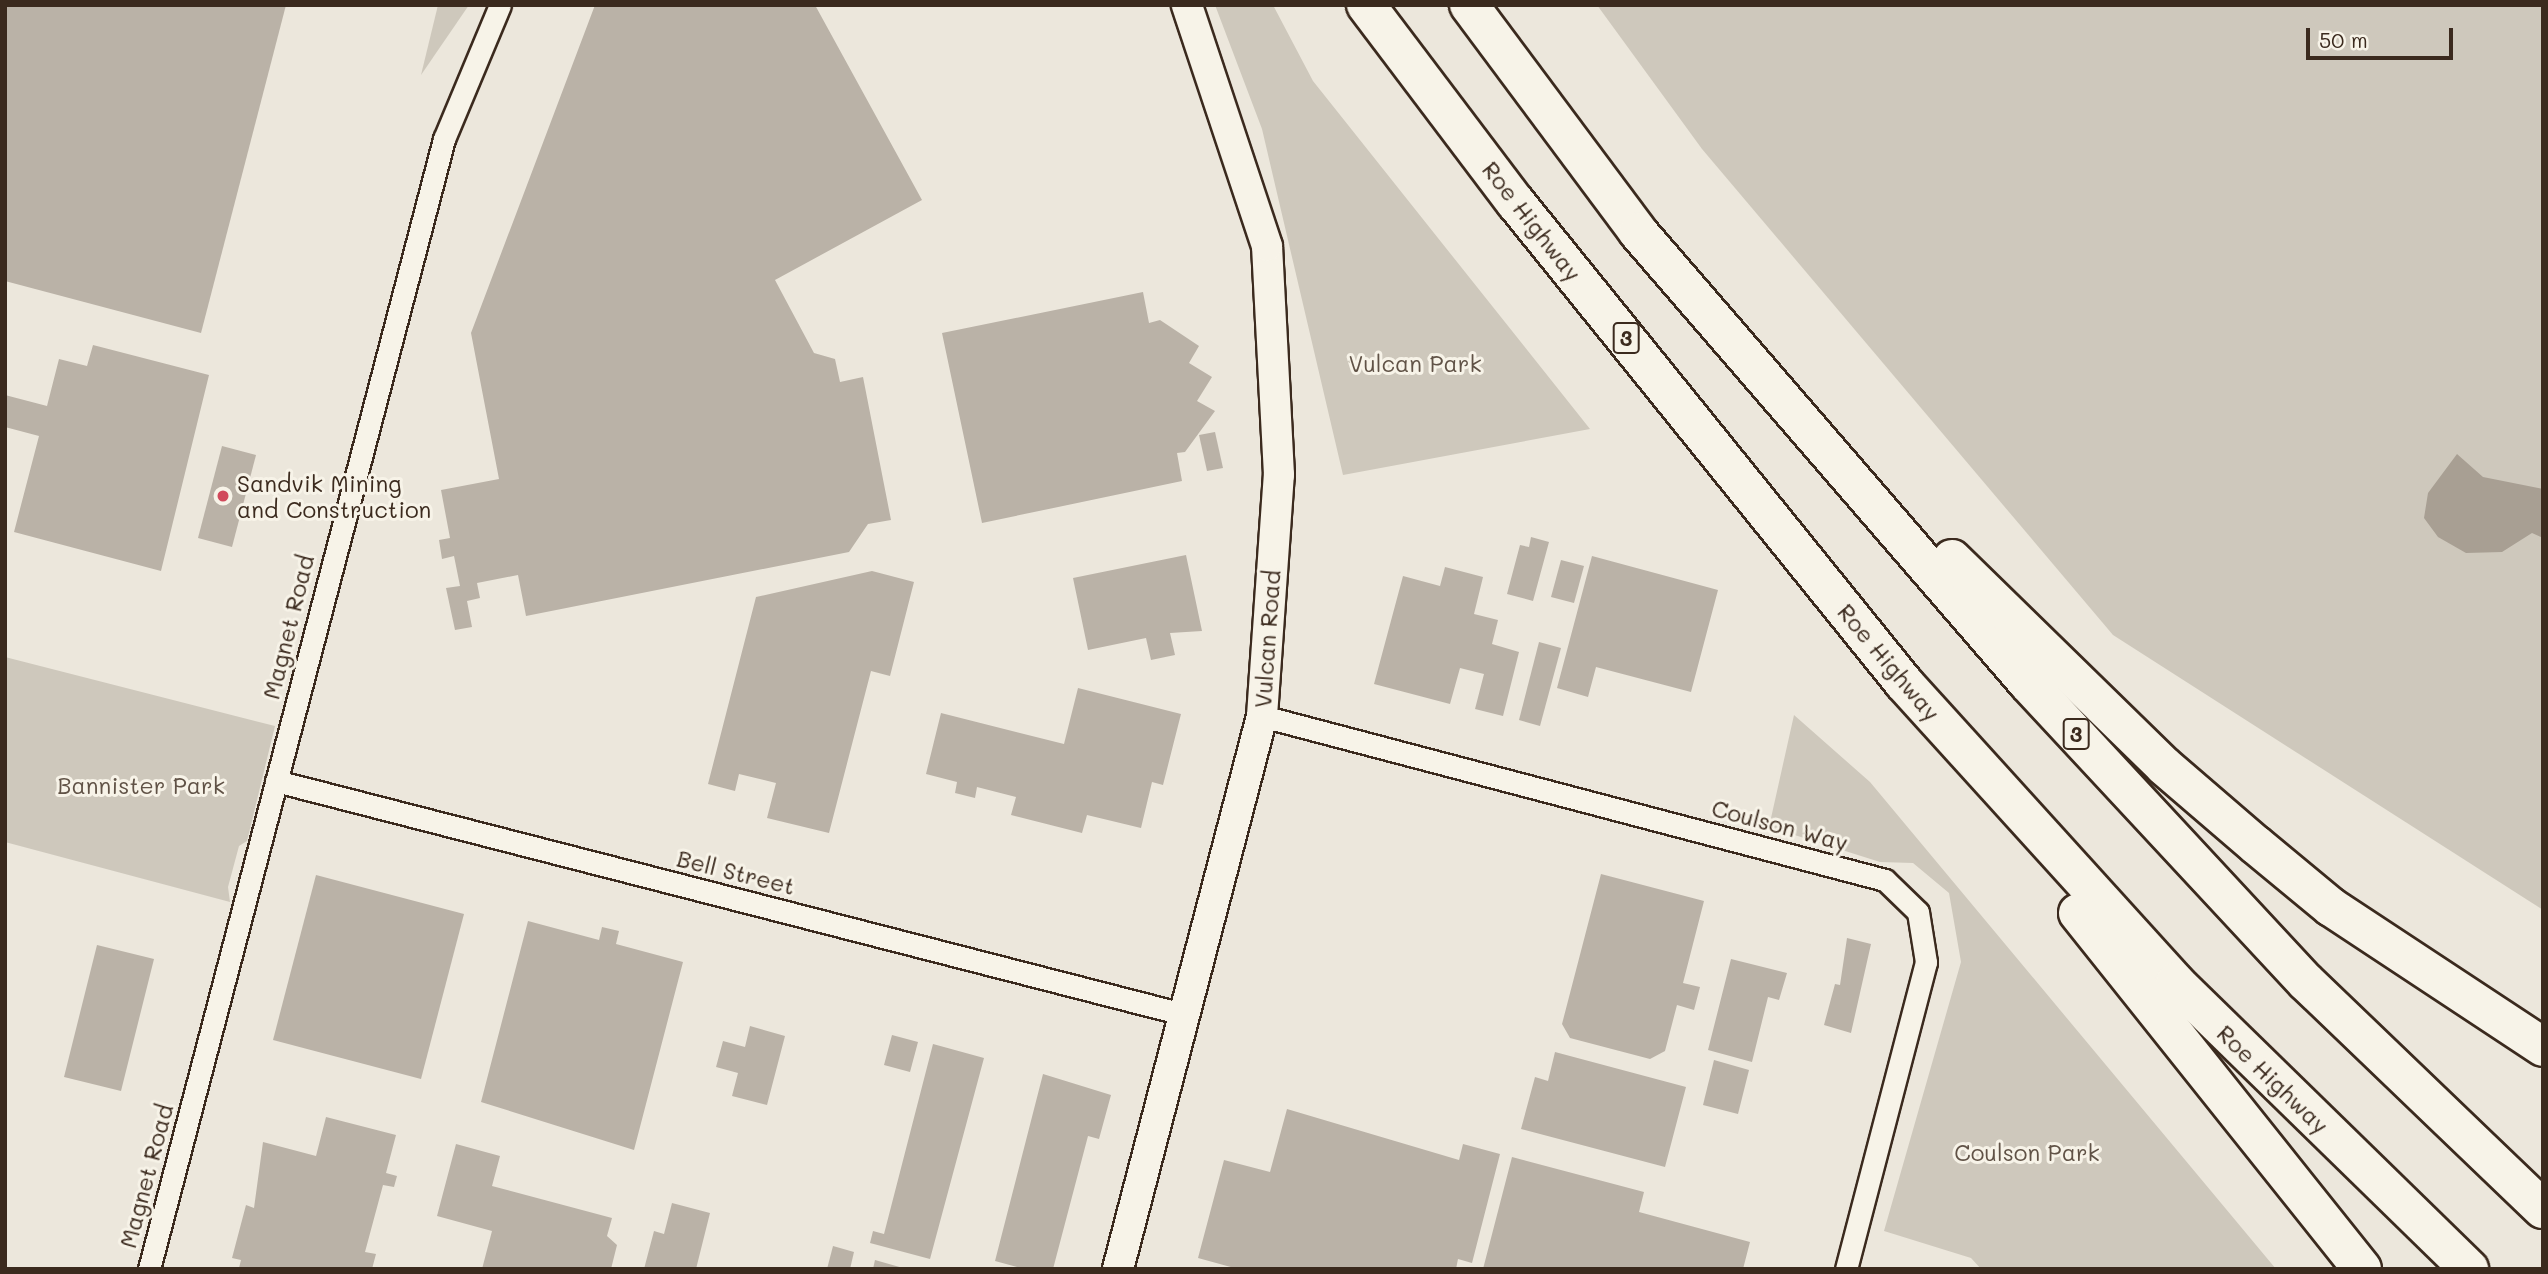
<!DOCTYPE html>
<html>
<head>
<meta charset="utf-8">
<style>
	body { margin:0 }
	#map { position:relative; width:2548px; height:1274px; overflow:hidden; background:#ece7dc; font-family:Mali,sans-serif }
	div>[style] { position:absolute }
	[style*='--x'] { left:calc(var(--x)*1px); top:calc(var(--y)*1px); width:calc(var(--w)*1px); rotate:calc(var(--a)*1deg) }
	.green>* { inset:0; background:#cec8bc }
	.water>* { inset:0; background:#a89f93 }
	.building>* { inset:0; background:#bab2a7 }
	.roads { filter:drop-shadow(2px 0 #3b2a1e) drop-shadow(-2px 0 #3b2a1e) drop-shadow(0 2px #3b2a1e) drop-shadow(0 -2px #3b2a1e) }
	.street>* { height:21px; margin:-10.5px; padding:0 10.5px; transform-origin:10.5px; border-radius:10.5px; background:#f7f3e8 }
	.secondary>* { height:30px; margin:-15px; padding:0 15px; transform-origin:15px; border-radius:15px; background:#f7f3e8 }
	.highway>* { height:38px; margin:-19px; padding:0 19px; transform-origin:19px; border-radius:19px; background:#f7f3e8 }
	.dots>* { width:19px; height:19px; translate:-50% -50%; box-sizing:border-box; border:4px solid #f7f3e8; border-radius:50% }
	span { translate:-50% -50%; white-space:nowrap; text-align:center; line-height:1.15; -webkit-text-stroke:6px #f7f3e8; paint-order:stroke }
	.shield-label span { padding:2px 5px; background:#f7f3e8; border:2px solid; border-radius:5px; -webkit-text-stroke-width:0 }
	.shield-label { font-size:21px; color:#3b2a1e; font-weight:700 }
	.street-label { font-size:23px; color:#3b2a1e }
	.park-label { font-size:23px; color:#605246 }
	.poi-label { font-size:23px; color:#3b2a1e }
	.left { translate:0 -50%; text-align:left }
	.frame { position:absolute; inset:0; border:7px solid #3b2a1e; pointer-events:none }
	.scale { position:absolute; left:2306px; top:28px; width:147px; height:32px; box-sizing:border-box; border:4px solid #3b2a1e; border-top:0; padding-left:9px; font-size:21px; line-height:24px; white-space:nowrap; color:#3b2a1e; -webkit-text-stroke:5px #f7f3e8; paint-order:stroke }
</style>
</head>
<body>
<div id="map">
	<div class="green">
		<i style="clip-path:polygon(438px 5px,469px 5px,421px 75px)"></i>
		<i style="clip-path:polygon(1215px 5px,1273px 5px,1313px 81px,1590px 429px,1343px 475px,1262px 129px)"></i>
		<i style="clip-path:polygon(1597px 5px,2543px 5px,2543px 910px,2113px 635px,1702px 149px)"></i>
		<i style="clip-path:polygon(5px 657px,275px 726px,247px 841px,239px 846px,228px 887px,230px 902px,5px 842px)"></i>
		<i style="clip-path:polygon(1794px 715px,1870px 782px,2276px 1269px,1981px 1269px,1971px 1258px,1884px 1231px,1961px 962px,1949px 893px,1913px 863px,1880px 862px,1769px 827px)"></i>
	</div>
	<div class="water">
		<i style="clip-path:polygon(2457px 454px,2483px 477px,2543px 489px,2543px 538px,2532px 533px,2502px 552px,2466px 553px,2438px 537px,2424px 518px,2428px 493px)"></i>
	</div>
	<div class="building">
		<i style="clip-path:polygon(5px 5px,286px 5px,201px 333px,5px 281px)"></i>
		<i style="clip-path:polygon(595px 5px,815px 5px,922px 200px,775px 280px,814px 353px,835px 359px,840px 382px,863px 377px,891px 520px,868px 524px,849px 552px,526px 616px,518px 575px,477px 583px,480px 598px,467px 601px,472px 627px,455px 630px,446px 588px,460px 586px,454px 556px,442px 559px,439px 540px,450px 538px,441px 490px,499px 479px,471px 333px)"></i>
		<i style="clip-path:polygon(1143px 292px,1149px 323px,1160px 320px,1199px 346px,1189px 363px,1212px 377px,1197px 401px,1215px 411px,1185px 452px,1177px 453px,1182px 481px,982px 523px,942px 333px)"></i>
		<i style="clip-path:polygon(93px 345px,209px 375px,161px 571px,14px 532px,39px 436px,5px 427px,5px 395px,47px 406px,59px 359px,87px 366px)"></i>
		<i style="clip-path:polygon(1215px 432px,1223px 468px,1207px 471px,1199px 435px)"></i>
		<i style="clip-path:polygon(222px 446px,256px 455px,232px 547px,198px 538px)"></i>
		<i style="clip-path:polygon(1531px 537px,1549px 542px,1533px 601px,1507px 594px,1520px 545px,1529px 547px)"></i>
		<i style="clip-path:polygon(1186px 555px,1202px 631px,1170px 633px,1175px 655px,1151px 660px,1146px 638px,1088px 650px,1073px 578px)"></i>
		<i style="clip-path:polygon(1592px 556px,1718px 590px,1691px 692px,1596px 667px,1588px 697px,1557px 688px)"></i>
		<i style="clip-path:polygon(1561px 560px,1584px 566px,1574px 603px,1551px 597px)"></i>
		<i style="clip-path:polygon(1445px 567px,1483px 577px,1474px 614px,1498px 620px,1492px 644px,1519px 652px,1503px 716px,1475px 709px,1484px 674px,1460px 668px,1450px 704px,1374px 684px,1403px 576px,1440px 586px)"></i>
		<i style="clip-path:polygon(872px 571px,914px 582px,890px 676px,871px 671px,829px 833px,767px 818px,776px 783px,739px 774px,735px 791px,708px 784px,756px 597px)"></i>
		<i style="clip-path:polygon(1539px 642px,1561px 648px,1540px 726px,1519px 720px)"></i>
		<i style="clip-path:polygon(1078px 688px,1181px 714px,1163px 785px,1152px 782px,1141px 828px,1087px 815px,1082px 833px,1011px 815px,1016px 797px,977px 787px,975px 798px,955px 793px,957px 782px,926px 774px,941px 713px,1064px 744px)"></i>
		<i style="clip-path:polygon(1601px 874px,1704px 901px,1683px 983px,1700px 987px,1694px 1010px,1677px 1005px,1665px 1051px,1650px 1059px,1570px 1038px,1562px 1024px)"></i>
		<i style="clip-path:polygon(316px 875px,464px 914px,421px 1079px,273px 1040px)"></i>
		<i style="clip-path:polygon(528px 921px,599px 940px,602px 927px,619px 931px,616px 944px,683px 962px,634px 1150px,481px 1102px)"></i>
		<i style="clip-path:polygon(1847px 938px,1871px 944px,1851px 1033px,1824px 1025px,1835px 984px,1840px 985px)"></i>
		<i style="clip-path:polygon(97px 945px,154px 959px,121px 1091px,64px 1077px)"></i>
		<i style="clip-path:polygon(1731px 959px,1787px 973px,1779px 1000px,1768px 997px,1752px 1062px,1708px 1050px)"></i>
		<i style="clip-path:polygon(750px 1026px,785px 1036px,767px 1105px,732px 1096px,738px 1073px,716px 1067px,723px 1041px,745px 1047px)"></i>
		<i style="clip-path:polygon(892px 1035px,918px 1042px,910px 1072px,884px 1065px)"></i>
		<i style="clip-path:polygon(933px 1044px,984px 1058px,930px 1259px,870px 1243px,873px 1231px,884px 1234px)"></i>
		<i style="clip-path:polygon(1555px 1052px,1686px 1087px,1665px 1167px,1521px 1129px,1535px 1077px,1548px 1081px)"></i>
		<i style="clip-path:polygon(1714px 1060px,1749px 1070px,1738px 1114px,1703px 1105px)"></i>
		<i style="clip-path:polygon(1043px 1074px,1111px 1095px,1099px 1139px,1088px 1136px,1053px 1269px,1024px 1269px,995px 1261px)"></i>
		<i style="clip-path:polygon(1287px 1109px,1459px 1160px,1463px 1144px,1500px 1154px,1472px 1263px,1458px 1259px,1456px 1269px,1238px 1269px,1198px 1258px,1224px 1160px,1270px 1172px)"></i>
		<i style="clip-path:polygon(326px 1117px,396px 1135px,386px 1173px,397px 1176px,394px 1187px,383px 1185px,365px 1252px,376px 1254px,372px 1269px,239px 1268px,241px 1260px,232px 1258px,246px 1205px,254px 1208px,263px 1142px,316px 1156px)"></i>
		<i style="clip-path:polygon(456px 1144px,500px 1156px,492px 1186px,612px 1218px,607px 1236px,617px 1245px,611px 1269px,482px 1269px,492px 1231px,437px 1216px)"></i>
		<i style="clip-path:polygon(1512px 1157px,1644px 1192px,1639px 1212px,1750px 1242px,1743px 1269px,1483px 1269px)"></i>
		<i style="clip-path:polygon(672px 1203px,710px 1213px,696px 1269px,644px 1269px,654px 1231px,664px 1234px)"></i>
		<i style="clip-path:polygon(833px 1246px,854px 1252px,850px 1269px,827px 1269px)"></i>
		<i style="clip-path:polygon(875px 1260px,903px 1268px,903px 1269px,873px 1269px)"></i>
	</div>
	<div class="roads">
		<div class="street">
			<i style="--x:1262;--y:716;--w:644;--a:14.75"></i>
			<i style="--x:1885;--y:880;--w:46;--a:44.1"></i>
			<i style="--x:1918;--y:912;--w:51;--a:80.9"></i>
			<i style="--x:1926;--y:962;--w:317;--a:104.6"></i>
			<i style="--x:276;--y:781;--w:936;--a:14.41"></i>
			<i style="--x:149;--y:1269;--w:1168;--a:-75.37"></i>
			<i style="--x:444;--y:139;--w:145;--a:-67.3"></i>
		</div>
		<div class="secondary">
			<i style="--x:1118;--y:1269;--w:571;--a:-75.4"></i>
			<i style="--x:1262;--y:716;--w:242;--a:-86"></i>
			<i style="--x:1279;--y:475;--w:229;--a:-93"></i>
			<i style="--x:1267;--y:246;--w:254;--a:-108.4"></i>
		</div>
		<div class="highway">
			<i style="--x:1366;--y:5;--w:248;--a:52.9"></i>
			<i style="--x:1516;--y:203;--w:617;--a:51.05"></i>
			<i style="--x:1904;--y:683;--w:404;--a:47.8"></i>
			<i style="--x:2175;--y:982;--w:411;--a:44.3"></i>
			<i style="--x:1469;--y:5;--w:283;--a:53.3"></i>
			<i style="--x:1638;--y:232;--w:596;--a:49.15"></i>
			<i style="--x:2028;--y:683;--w:408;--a:47.1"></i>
			<i style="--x:2306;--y:982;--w:328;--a:43.8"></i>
			<i style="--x:1952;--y:559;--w:296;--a:44.3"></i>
			<i style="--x:2164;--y:766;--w:121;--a:40.7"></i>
			<i style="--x:2256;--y:845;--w:97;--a:39.6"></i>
			<i style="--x:2331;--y:907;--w:254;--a:33.4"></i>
			<i style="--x:2078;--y:913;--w:455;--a:51.4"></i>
		</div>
	</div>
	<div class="dots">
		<i style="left:223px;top:496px;background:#d1495b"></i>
	</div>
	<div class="shield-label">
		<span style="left:1626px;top:338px">3</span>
		<span style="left:2076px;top:734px">3</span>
	</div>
	<div class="street-label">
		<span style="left:1532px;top:221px;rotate:52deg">Roe Highway</span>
		<span style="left:288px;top:627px;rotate:-76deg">Magnet Road</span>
		<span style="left:1267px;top:639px;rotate:-86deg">Vulcan Road</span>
		<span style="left:1889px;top:662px;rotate:50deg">Roe Highway</span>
		<span style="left:1780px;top:825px;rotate:15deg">Coulson Way</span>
		<span style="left:736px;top:872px;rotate:14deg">Bell Street</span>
		<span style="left:2273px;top:1079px;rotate:44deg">Roe Highway</span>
		<span style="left:146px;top:1176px;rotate:-75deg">Magnet Road</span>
	</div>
	<div class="park-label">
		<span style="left:1415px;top:363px">Vulcan Park</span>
		<span style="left:141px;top:785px">Bannister Park</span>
		<span style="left:2027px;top:1152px">Coulson Park</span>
	</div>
	<div class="poi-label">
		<span class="left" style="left:237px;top:496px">Sandvik Mining<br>and Construction</span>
	</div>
	<div class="frame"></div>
	<div class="scale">50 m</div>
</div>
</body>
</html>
